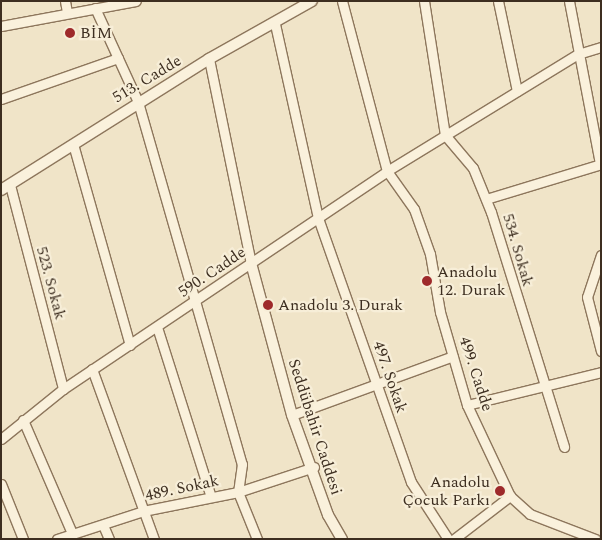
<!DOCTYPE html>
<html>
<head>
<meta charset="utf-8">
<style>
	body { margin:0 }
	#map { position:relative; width:602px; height:540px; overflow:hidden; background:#f0e4c8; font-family:Spectral,serif }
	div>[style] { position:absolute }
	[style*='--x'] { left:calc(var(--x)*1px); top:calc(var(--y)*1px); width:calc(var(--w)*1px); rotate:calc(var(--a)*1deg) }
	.roads { filter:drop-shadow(1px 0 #8d765c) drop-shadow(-1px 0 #8d765c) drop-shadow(0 1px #8d765c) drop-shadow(0 -1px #8d765c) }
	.minor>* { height:9px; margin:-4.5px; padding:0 4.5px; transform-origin:4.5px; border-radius:4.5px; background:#faf1dc }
	.tertiary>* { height:10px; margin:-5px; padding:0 5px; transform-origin:5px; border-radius:5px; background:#faf1dc }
	.dots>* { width:14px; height:14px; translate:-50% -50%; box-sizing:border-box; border:2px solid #f7eed8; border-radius:50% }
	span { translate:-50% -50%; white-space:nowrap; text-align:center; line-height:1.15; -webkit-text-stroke:4.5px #f7eed8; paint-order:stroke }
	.poi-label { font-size:16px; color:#3d2e20 }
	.left { translate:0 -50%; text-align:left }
	.right { translate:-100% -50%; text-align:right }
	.street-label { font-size:16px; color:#3d2e20 }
	.frame { position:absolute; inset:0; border:2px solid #3d2e20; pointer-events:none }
</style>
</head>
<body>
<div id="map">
	<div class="roads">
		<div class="minor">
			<i style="--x:65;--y:1;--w:11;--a:80"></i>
			<i style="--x:342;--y:1;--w:176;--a:75.2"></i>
			<i style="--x:387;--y:171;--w:47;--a:54.6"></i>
			<i style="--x:414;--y:209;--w:48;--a:70.4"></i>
			<i style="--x:430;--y:254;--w:59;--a:80.2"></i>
			<i style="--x:440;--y:312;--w:97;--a:73.8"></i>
			<i style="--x:467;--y:405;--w:101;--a:64.7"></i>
			<i style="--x:510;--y:496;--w:27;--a:42"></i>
			<i style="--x:530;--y:514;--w:70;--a:21"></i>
			<i style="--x:424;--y:1;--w:136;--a:81.1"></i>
			<i style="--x:498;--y:1;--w:92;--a:78.1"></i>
			<i style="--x:569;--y:1;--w:166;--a:79.2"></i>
			<i style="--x:95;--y:8;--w:103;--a:65.4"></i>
			<i style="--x:138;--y:102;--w:377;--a:74"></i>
			<i style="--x:242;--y:464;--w:28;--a:98"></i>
			<i style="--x:238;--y:492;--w:51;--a:68"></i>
			<i style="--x:275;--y:24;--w:199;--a:77.5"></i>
			<i style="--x:318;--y:218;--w:280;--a:70.6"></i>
			<i style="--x:411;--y:482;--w:68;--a:57"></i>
			<i style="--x:1;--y:26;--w:137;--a:-10.5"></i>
			<i style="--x:209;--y:59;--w:208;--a:78.4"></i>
			<i style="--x:1;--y:99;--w:124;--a:-19.3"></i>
			<i style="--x:445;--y:135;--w:43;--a:49.7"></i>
			<i style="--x:473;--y:168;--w:48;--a:67.8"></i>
			<i style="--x:491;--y:212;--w:246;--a:72.7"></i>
			<i style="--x:73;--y:144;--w:209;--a:74.2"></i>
			<i style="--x:10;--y:185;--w:211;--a:75.4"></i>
			<i style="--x:486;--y:199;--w:120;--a:-16.9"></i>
			<i style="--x:601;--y:255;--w:44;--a:108.4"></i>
			<i style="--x:587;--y:297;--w:56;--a:75.5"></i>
			<i style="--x:157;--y:327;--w:178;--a:72.4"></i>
			<i style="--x:92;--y:369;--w:181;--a:70"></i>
			<i style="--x:467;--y:405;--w:138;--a:-13.8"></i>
			<i style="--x:292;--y:415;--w:171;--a:-20.1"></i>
			<i style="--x:23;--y:420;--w:123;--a:66.6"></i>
			<i style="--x:1;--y:439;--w:80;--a:-38.9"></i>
			<i style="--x:63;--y:389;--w:391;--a:-33.9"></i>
			<i style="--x:387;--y:171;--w:224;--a:-31.5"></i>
			<i style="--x:578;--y:54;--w:24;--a:-17"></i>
			<i style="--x:1;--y:484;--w:59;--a:68.2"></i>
			<i style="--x:103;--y:525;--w:15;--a:67"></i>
			<i style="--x:57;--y:539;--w:90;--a:-18"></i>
			<i style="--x:143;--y:511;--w:97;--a:-11.3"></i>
			<i style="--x:238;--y:492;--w:80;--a:-18.2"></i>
			<i style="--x:454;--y:539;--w:71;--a:-37.5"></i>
		</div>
		<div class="tertiary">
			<i style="--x:1;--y:190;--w:246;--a:-32.2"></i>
			<i style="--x:209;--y:59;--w:118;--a:-29.4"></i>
			<i style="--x:251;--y:263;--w:157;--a:74.9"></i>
			<i style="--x:292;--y:415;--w:106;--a:70.2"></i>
			<i style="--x:328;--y:515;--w:28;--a:60"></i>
		</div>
	</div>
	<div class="dots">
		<i style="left:70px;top:33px;background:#9e2a2b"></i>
		<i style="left:427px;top:281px;background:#9e2a2b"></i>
		<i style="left:268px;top:305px;background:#9e2a2b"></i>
		<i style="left:500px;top:491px;background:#9e2a2b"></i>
	</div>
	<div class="poi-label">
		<span class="left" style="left:80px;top:33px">BİM</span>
		<span class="left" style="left:437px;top:281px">Anadolu<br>12. Durak</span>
		<span class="left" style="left:278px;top:305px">Anadolu 3. Durak</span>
		<span class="right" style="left:490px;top:491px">Anadolu<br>Çocuk Parkı</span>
	</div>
	<div class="street-label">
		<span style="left:147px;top:79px;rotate:-31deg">513. Cadde</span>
		<span style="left:518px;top:250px;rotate:74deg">534. Sokak</span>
		<span style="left:212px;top:272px;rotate:-34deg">590. Cadde</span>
		<span style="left:51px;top:283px;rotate:75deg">523. Sokak</span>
		<span style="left:476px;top:374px;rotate:72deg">499. Cadde</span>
		<span style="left:390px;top:377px;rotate:71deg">497. Sokak</span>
		<span style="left:315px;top:427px;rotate:72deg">Seddübahir Caddesi</span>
		<span style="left:182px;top:488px;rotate:-12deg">489. Sokak</span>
	</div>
	<div class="frame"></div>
</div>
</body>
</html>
